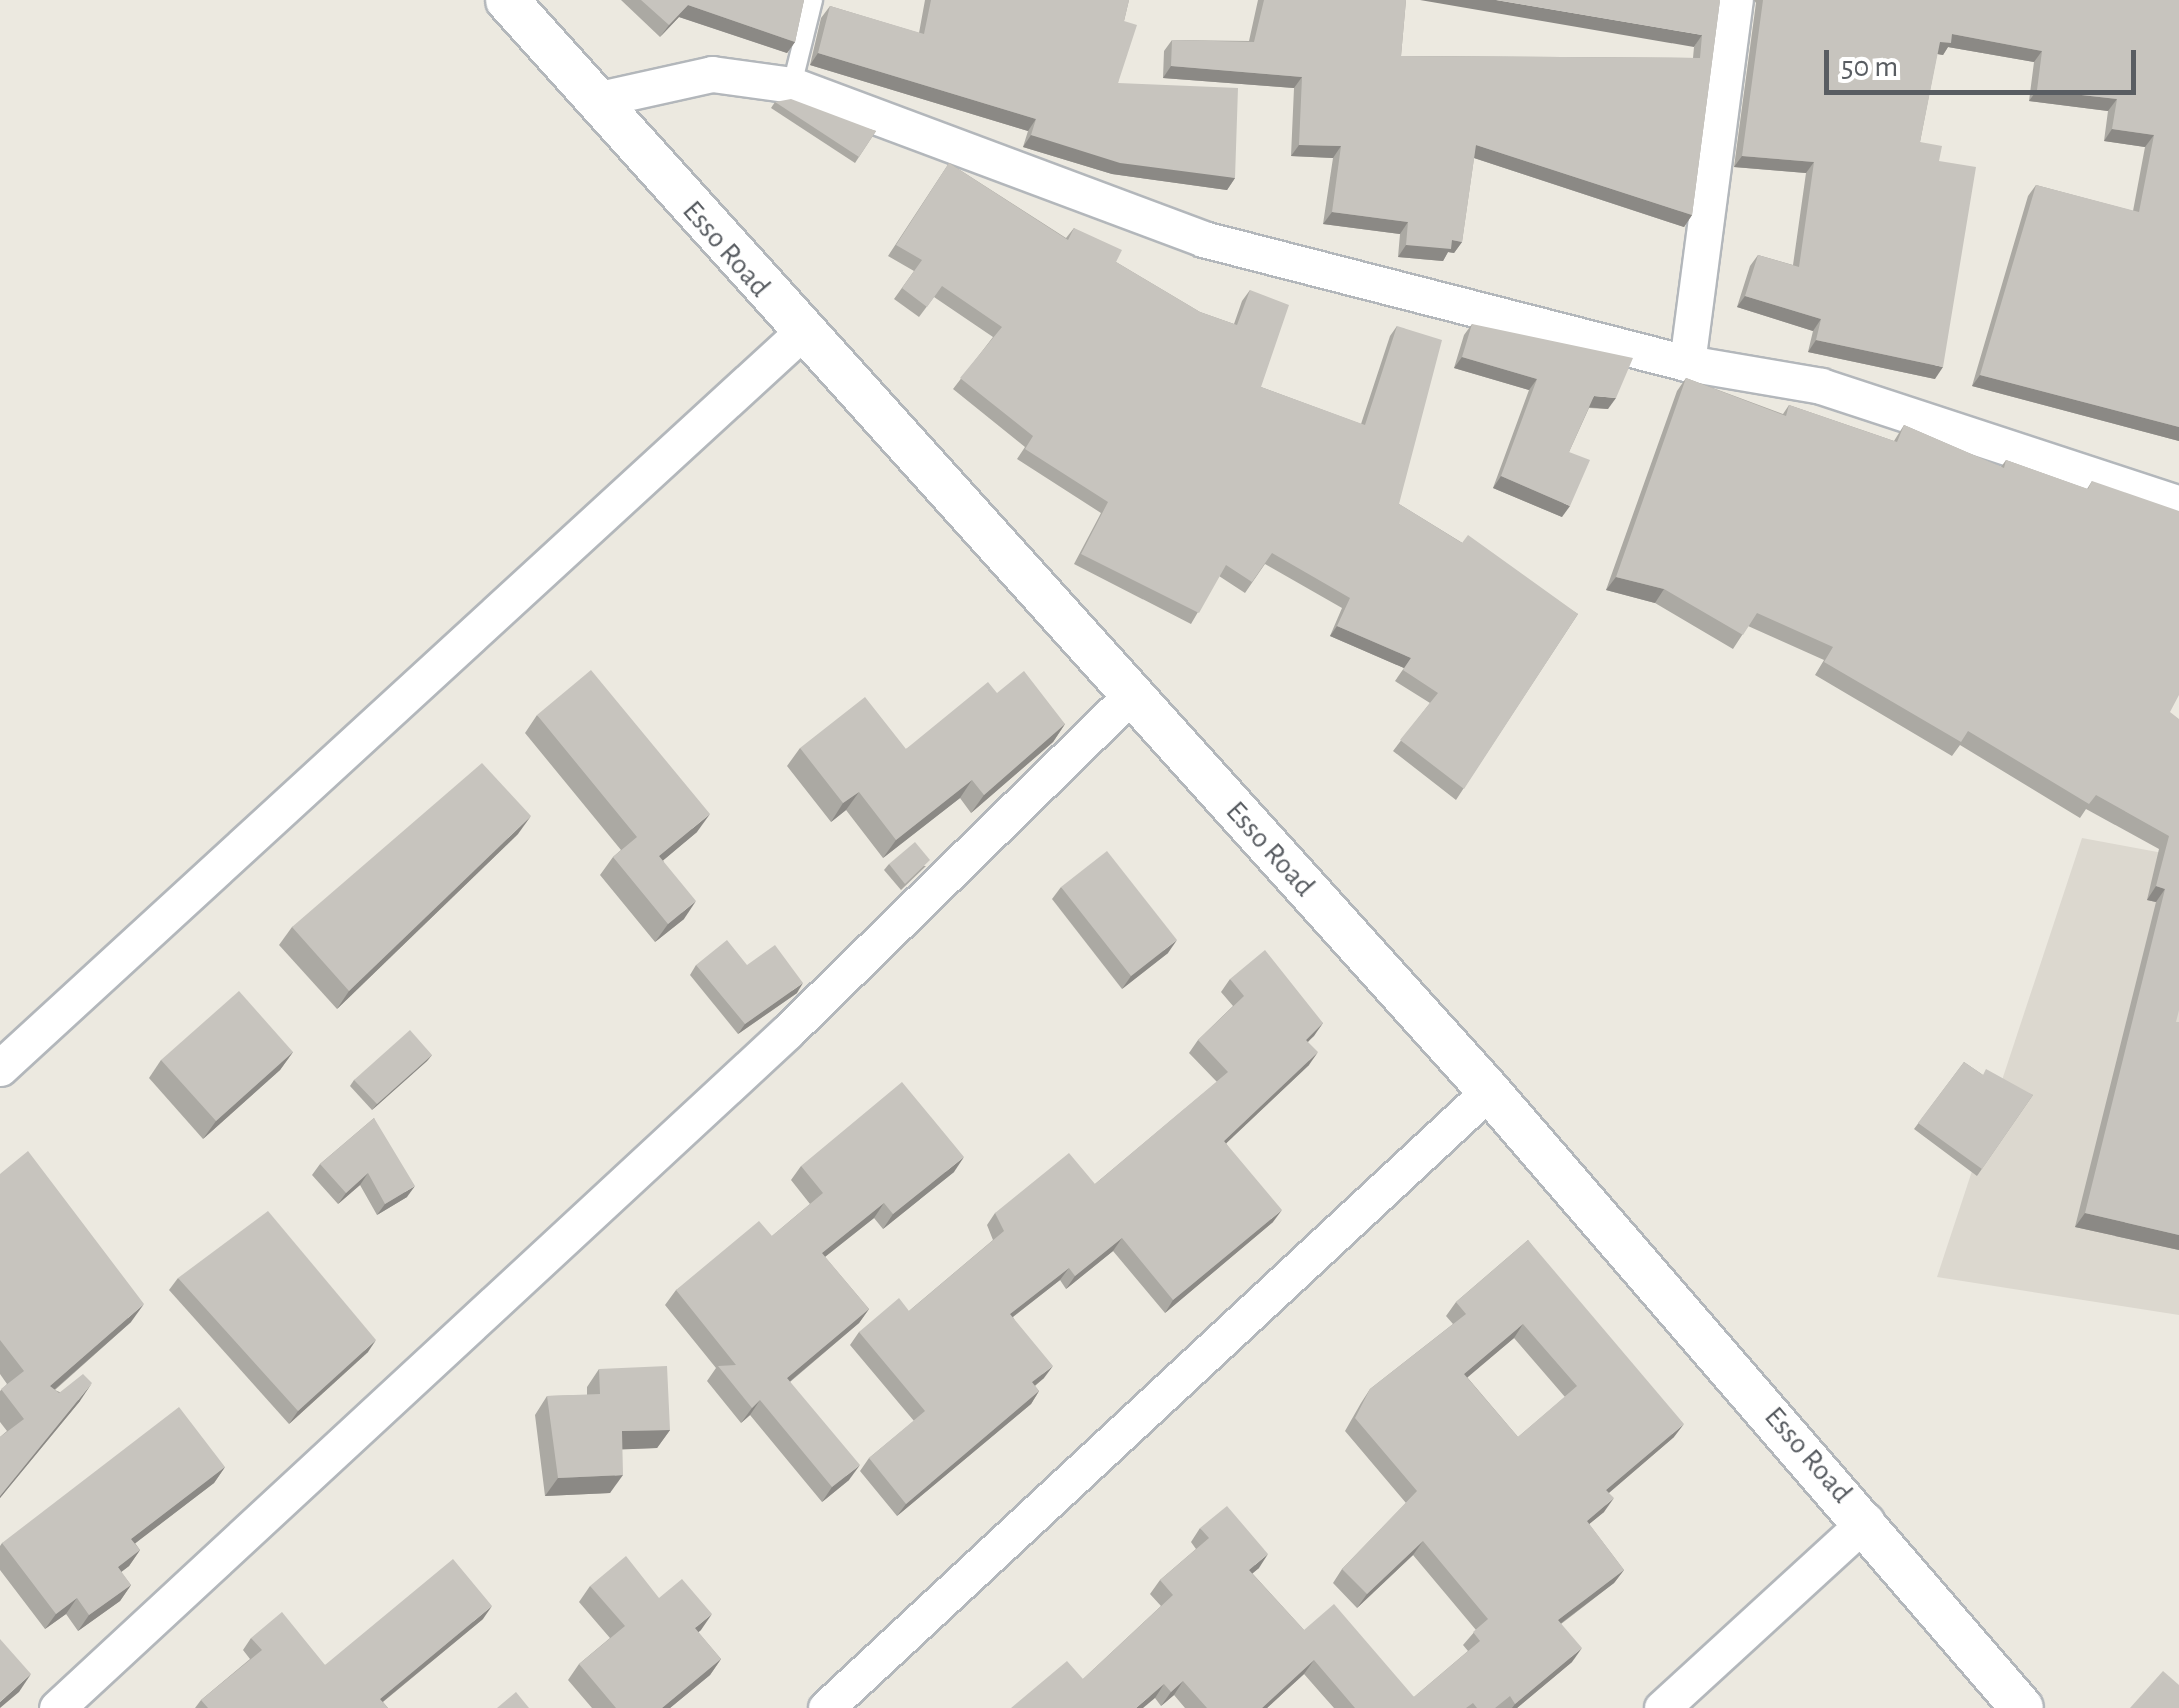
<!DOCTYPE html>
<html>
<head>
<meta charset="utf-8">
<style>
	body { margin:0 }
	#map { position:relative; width:2179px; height:1708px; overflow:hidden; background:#ece9e0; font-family:"Alegreya Sans",sans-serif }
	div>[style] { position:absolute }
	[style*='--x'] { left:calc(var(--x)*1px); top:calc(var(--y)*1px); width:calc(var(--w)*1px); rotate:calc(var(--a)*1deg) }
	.education>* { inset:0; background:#dcd8cf }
	.roads { filter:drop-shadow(2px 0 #b3b7bb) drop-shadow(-2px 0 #b3b7bb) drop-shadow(0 2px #b3b7bb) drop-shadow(0 -2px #b3b7bb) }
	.service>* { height:18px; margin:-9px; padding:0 9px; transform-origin:9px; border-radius:9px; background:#fff }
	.minor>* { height:35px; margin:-17.5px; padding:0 17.5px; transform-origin:17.5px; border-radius:17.5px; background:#fff }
	.tertiary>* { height:42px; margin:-21px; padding:0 21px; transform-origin:21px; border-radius:21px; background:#fff }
	.wall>* { inset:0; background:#aba9a3 }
	.shaded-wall>* { inset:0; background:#8b8985 }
	.building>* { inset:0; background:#c7c4be }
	span { translate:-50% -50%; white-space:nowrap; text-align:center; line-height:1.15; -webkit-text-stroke:9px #fff; paint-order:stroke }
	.street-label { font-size:30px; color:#595d62 }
	.scale { position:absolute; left:1824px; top:50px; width:312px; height:45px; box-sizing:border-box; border:5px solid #595d62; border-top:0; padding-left:12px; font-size:30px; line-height:35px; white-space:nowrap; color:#595d62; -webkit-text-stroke:8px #fff; paint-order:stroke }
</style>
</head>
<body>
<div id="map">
	<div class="education">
		<i style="clip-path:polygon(2082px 838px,2179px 856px,2179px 1315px,1937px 1277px)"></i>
	</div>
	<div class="roads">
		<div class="service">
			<i style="--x:792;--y:85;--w:88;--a:-76.1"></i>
		</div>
		<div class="minor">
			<i style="--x:595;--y:100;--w:120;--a:-12.5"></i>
			<i style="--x:712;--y:74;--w:81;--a:7.8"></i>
			<i style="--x:792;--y:85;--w:439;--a:20.5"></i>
			<i style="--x:1203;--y:239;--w:500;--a:14.4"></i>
			<i style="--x:1687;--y:363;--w:136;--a:9.7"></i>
			<i style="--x:1821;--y:386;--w:377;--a:18.2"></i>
			<i style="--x:1687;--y:363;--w:366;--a:-82.5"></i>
			<i style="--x:0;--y:1068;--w:1087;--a:-42.54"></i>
			<i style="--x:57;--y:1708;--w:995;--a:-42.8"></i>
			<i style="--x:787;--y:1032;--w:482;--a:-44.4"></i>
			<i style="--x:826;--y:1708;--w:906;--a:-42.94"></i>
			<i style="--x:1662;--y:1708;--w:277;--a:-42.5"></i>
		</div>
		<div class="tertiary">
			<i style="--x:507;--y:0;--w:1468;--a:48.01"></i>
			<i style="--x:1489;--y:1091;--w:815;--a:49.18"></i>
		</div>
	</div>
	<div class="wall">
		<i style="clip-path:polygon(621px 0,804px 0,795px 42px,787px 53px,679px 17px,660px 37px)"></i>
		<i style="clip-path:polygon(925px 0,1129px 0,1124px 21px,1118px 83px,1235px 178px,1227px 190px,1112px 174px,1023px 147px,1028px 131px,810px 65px,821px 18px,830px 6px,919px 33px)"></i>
		<i style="clip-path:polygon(1258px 0,1406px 0,1401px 56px,1693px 58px,1694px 47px,1720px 0,1692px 215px,1684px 227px,1474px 158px,1462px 242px,1454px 253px,1448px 252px,1443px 261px,1398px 257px,1400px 234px,1323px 224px,1333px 158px,1291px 156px,1294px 88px,1163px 78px,1164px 51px,1172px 40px,1249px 41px)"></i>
		<i style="clip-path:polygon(1754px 0,2179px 0,2179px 441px,1972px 386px,2028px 196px,2036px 185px,2133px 211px,2145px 147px,2104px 141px,2108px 111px,2029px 101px,2034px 62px,1948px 47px,1943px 55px,1937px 54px,1920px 142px,1939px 161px,1935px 379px,1808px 352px,1813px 331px,1737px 307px,1750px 266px,1758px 255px,1793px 265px,1806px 173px,1734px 167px,1756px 3px)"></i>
		<i style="clip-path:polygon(775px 102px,876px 131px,855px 163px,771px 108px)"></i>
		<i style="clip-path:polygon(949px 163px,1066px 238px,1074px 228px,1116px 262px,1200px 312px,1234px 324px,1242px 301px,1250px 290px,1261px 387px,1361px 424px,1390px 336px,1397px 326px,1399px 504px,1578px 614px,1456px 800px,1393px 751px,1430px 703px,1395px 681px,1404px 668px,1330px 636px,1342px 608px,1265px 564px,1245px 593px,1219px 576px,1191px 624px,1074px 564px,1101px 513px,1017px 459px,1025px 447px,953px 389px,993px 337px,934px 297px,919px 317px,894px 299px,914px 271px,888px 256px)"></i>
		<i style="clip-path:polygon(1472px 324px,1608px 409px,1589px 408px,1569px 452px,1562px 517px,1493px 488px,1529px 390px,1454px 368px,1464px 335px)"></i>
		<i style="clip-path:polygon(1686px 378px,1783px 414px,1789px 405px,1894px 441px,1904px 425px,2001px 467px,2006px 460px,2087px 489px,2092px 481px,2170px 712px,2176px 1022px,2179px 1022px,2179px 1250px,2075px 1227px,2156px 902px,2147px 900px,2159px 849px,2086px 809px,2080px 818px,1960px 745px,1952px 756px,1815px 675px,1824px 660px,1748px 626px,1733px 649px,1655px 603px,1606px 590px,1677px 391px)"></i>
		<i style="clip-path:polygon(997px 693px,1065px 724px,1053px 742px,971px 813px,960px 798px,883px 858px,846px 810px,831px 822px,787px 766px,800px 748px,906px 749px)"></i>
		<i style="clip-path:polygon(537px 715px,697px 832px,663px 860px,684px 919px,655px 942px,600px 875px,613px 857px,621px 850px,525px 733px)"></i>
		<i style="clip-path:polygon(518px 834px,337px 1009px,279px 945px,292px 927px)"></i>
		<i style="clip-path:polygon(889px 864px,926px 866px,901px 890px,884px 870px)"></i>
		<i style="clip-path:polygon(1061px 887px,1168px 953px,1122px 989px,1052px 899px)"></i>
		<i style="clip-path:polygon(696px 965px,747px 965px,797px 993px,738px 1034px,690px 975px)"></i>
		<i style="clip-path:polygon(1230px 979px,1323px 1023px,1308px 1042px,1309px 1065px,1226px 1143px,1273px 1222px,1165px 1313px,1113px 1251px,1066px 1289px,1060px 1280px,1013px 1317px,1044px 1378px,1035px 1386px,1039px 1391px,1031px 1404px,897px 1516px,860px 1471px,869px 1458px,914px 1421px,850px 1345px,859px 1332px,909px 1311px,993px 1240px,987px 1225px,995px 1213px,1095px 1184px,1217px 1082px,1189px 1053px,1198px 1040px,1233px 1006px,1221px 992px)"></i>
		<i style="clip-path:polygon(293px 1052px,280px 1070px,203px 1139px,149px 1078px,161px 1060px)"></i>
		<i style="clip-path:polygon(432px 1055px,427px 1061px,372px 1110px,350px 1086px,354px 1080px)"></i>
		<i style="clip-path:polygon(1964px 1062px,1983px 1075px,2033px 1095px,1977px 1176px,1914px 1129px)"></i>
		<i style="clip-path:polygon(374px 1118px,407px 1197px,377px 1215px,360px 1185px,338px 1204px,312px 1175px,320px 1164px)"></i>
		<i style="clip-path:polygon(801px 1166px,954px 1172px,883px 1229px,874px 1218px,825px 1257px,869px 1309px,859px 1323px,790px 1382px,849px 1480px,822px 1502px,750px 1415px,741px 1423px,707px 1381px,716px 1368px,665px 1305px,676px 1290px,772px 1236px,810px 1204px,791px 1180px)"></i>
		<i style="clip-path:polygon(0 1174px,131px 1322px,55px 1390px,80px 1401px,0 1498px,0 1437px,7px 1431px,0 1422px,0 1391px,7px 1384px,0 1374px)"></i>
		<i style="clip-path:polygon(evenodd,1528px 1240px,1674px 1437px,1609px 1493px,1604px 1512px,1589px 1524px,1624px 1570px,1614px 1583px,1561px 1624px,1572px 1662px,1517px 1708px,1334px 1708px,1304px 1674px,1267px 1708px,1185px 1708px,1174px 1695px,1161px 1706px,1155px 1698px,1083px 1679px,1161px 1606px,1150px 1594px,1160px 1580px,1196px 1549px,1191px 1542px,1200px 1528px,1259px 1568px,1252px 1573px,1304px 1630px,1414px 1697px,1468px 1651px,1463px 1645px,1476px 1630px,1413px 1555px,1357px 1608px,1333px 1583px,1342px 1569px,1406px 1503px,1345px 1431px,1361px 1403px,1370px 1389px,1453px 1324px,1446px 1316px,1456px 1302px,1528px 1240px,1514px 1338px,1565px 1397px,1518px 1437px,1467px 1377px,1514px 1338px)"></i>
		<i style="clip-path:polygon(178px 1278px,368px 1352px,289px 1424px,169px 1290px)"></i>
		<i style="clip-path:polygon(599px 1369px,670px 1430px,657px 1448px,622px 1449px,610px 1493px,545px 1496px,535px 1415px,547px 1396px,587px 1395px,587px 1387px)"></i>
		<i style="clip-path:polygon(225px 1467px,214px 1483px,135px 1543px,140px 1550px,129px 1566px,121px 1572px,131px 1585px,120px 1601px,78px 1631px,66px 1614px,45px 1629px,0 1570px,0 1546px,2px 1543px)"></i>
		<i style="clip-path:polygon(590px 1586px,659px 1598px,701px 1630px,698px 1632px,721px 1659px,710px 1675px,670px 1708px,592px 1708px,568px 1680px,579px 1664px,610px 1638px,579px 1602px)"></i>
		<i style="clip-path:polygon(483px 1619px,383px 1702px,388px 1708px,195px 1708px,201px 1700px,250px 1659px,243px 1650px,251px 1638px,325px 1665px)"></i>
	</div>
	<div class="shaded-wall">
		<i style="clip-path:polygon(1420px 0,1496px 0,1702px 35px,1694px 47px)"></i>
		<i style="clip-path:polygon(688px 5px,795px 42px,787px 53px,679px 17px,660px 37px,669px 25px)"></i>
		<i style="clip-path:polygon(1952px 34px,2042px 51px,2034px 62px,1948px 47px,1943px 55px,1932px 53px,1940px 42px)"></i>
		<i style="clip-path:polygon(818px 53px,1036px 119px,1028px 131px,810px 65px)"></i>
		<i style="clip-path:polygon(1171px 66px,1302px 77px,1294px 88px,1163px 78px)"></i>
		<i style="clip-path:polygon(2037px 90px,2117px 99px,2108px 111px,2029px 101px)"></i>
		<i style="clip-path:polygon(2112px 129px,2154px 135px,2145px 147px,2104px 141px)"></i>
		<i style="clip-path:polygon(1031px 135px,1235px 178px,1227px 190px,1112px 174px,1023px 147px)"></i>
		<i style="clip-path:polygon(1299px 145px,1341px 146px,1333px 158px,1291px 156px)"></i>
		<i style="clip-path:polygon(1476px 145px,1692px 215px,1684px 227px,1468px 156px)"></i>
		<i style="clip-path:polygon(1742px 156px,1814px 162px,1806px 173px,1734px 167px)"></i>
		<i style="clip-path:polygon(1332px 212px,1408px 222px,1400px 234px,1323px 224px)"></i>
		<i style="clip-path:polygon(1452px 240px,1462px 242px,1454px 253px,1448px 252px,1443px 261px,1398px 257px,1406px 245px)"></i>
		<i style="clip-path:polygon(1745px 296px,1821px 319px,1813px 331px,1737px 307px)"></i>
		<i style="clip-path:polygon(1816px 340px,1943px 367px,1935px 379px,1808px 352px)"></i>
		<i style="clip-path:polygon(1462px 357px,1537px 379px,1529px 390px,1454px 368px)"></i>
		<i style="clip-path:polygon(1980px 375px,2179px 427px,2179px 441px,1972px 386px)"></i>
		<i style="clip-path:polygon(1594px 396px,1616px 398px,1608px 409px,1586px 407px)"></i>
		<i style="clip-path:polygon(1501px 476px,1570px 506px,1562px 517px,1493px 488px)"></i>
		<i style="clip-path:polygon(1616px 577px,1664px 589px,1655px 603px,1606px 590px)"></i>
		<i style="clip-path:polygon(1337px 626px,1411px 658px,1404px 668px,1330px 636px)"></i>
		<i style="clip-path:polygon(1065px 724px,1053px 742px,971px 813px,984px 795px)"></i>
		<i style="clip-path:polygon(972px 780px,960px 798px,883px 858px,896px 840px)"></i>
		<i style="clip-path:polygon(859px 792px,846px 810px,831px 822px,843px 803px)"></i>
		<i style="clip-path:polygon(710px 814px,697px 832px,647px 874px,659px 856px)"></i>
		<i style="clip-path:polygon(531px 816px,518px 834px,337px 1009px,349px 991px)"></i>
		<i style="clip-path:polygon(2156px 886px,2165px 889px,2156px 902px,2147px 900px)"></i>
		<i style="clip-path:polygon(696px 901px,684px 919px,655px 942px,668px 924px)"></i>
		<i style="clip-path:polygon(1177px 940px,1168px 953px,1122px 989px,1131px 976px)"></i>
		<i style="clip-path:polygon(803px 983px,797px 993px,738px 1034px,745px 1024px)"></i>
		<i style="clip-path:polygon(1323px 1023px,1314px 1036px,1297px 1052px,1306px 1040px)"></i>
		<i style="clip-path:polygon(293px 1052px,280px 1070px,203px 1139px,216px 1121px)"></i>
		<i style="clip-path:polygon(1318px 1052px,1309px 1065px,1216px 1153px,1224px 1141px)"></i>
		<i style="clip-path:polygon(432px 1055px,427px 1061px,372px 1110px,377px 1104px)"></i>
		<i style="clip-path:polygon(964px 1157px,954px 1172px,883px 1229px,893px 1214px)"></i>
		<i style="clip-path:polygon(368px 1173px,360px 1185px,338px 1204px,346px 1193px)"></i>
		<i style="clip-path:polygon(415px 1186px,407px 1197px,377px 1215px,385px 1204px)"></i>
		<i style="clip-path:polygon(884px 1203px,874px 1218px,812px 1267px,822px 1253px)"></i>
		<i style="clip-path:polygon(1282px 1210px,1273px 1222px,1165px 1313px,1173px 1300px)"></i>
		<i style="clip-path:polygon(2085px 1213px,2179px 1235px,2179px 1250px,2075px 1227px)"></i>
		<i style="clip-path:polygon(1122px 1238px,1113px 1251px,1066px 1289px,1075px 1276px)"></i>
		<i style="clip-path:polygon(1069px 1268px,1060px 1280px,1001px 1326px,1010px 1314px)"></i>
		<i style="clip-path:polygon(144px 1304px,131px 1322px,38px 1404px,50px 1386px)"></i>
		<i style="clip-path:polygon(869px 1309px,859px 1323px,776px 1393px,787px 1378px)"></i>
		<i style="clip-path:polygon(1523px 1324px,1514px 1338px,1455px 1388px,1464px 1374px)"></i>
		<i style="clip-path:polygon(376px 1340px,368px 1352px,289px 1424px,298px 1411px)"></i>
		<i style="clip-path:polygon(1053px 1366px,1044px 1378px,1023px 1395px,1032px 1382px)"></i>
		<i style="clip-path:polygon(92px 1383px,80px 1401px,0 1498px,0 1496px)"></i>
		<i style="clip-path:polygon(1039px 1391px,1031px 1404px,897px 1516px,906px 1504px)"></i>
		<i style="clip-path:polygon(760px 1400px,750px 1415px,741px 1423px,752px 1408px)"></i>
		<i style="clip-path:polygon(1684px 1424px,1674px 1437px,1597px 1503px,1606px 1490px)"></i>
		<i style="clip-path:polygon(670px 1430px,657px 1448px,609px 1450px,622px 1431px)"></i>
		<i style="clip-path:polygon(860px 1465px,849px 1480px,822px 1502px,832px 1487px)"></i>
		<i style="clip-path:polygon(225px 1467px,214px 1483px,120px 1555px,131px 1539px)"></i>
		<i style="clip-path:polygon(623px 1475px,610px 1493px,545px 1496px,558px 1478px)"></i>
		<i style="clip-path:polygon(1614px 1498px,1604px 1512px,1577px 1534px,1587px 1521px)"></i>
		<i style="clip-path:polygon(1423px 1541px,1413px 1555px,1357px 1608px,1367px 1594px)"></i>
		<i style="clip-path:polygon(140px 1550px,129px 1566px,107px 1583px,118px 1567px)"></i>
		<i style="clip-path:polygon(1268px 1554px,1259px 1568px,1240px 1584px,1249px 1570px)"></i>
		<i style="clip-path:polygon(1624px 1570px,1614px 1583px,1548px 1633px,1558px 1620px)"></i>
		<i style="clip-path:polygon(131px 1585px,120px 1601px,78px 1631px,89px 1615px)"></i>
		<i style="clip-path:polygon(77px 1598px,66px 1614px,45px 1629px,56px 1614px)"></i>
		<i style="clip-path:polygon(492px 1606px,483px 1619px,375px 1708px,380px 1699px)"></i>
		<i style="clip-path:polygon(712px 1614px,701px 1630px,684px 1644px,695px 1628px)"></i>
		<i style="clip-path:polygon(1582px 1648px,1572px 1662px,1517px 1708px,1512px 1708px,1515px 1704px)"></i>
		<i style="clip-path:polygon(721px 1659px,710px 1675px,670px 1708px,662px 1708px)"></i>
		<i style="clip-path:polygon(1314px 1660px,1304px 1674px,1267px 1708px,1262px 1708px)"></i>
		<i style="clip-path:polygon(31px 1674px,19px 1692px,0 1708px,0 1702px)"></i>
		<i style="clip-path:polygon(1183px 1681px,1174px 1695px,1161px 1706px,1171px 1692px)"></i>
		<i style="clip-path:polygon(1164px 1684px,1155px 1698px,1143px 1708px,1136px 1708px)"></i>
	</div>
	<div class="building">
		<i style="clip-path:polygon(641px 0,804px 0,795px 42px,688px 5px,669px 25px)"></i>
		<i style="clip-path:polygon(931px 0,1129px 0,1124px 21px,1137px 25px,1118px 83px,1238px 88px,1235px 178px,1120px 163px,1031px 135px,1036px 119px,818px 53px,830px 6px,924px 34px)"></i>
		<i style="clip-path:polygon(1264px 0,1406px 0,1401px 56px,1700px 58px,1702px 35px,1496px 0,1720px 0,1692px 215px,1476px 145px,1462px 242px,1452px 240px,1451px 249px,1406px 245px,1408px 222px,1332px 212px,1341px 146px,1299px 145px,1302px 77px,1171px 66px,1172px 40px,1254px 42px)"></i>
		<i style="clip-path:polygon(1763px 0,2179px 0,2179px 427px,1980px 375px,2036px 185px,2139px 212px,2154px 135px,2112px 129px,2117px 99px,2037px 90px,2042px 51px,1952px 34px,1951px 43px,1940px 42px,1920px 142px,1942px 146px,1939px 161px,1976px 167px,1943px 367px,1816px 340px,1821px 319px,1745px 296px,1758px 255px,1799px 267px,1814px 162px,1742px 156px)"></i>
		<i style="clip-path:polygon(791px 99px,876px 131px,859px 157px,775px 102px)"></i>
		<i style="clip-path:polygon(949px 163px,1068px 240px,1074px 228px,1122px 250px,1116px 262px,1200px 312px,1237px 325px,1250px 290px,1289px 305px,1261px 387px,1365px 425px,1397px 326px,1442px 340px,1399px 504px,1462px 543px,1468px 535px,1578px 614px,1464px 789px,1400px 740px,1438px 693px,1403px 670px,1411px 658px,1337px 626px,1350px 598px,1272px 553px,1252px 582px,1226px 565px,1199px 613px,1081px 554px,1108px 502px,1025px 449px,1033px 436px,960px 378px,1002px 327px,942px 286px,927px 307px,902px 288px,922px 260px,896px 245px)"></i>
		<i style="clip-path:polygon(1472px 324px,1633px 358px,1616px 398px,1594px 396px,1569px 452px,1590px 460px,1570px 506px,1501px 476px,1537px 379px,1462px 357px)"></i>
		<i style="clip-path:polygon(1686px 378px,1786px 416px,1789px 405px,1897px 442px,1904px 425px,2004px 468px,2006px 460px,2088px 489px,2092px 481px,2179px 511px,2179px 695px,2170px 712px,2179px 719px,2179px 1010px,2176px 1022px,2179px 1022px,2179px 1235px,2085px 1213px,2165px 889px,2156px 886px,2169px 836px,2096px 795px,2089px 804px,1968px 731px,1961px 742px,1824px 662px,1833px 647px,1757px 613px,1743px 635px,1664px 589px,1616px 577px)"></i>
		<i style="clip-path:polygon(591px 670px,710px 814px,659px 856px,696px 901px,668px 924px,613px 857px,637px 837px,537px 715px)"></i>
		<i style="clip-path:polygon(1024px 671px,1065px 724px,984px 795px,972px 780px,896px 840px,859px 792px,843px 803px,800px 748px,865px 697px,906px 749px,988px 682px,997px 693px)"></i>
		<i style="clip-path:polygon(482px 763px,531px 816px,349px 991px,292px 927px)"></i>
		<i style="clip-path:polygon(915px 842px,930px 860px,905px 884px,889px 864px)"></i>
		<i style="clip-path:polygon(1107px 851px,1177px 940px,1131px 976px,1061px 887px)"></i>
		<i style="clip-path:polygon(727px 940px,747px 965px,775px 945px,803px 983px,745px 1024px,696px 965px)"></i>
		<i style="clip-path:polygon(1265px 950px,1323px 1023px,1306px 1040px,1318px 1052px,1224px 1141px,1282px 1210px,1173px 1300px,1122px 1238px,1075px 1276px,1069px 1268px,1010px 1314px,1053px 1366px,1032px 1382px,1039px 1391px,906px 1504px,869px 1458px,925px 1411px,859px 1332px,899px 1298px,909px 1311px,1004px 1231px,995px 1213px,1069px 1153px,1095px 1184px,1228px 1072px,1198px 1040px,1244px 996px,1230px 979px)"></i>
		<i style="clip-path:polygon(239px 991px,293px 1052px,216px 1121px,161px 1060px)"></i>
		<i style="clip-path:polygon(410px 1030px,432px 1055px,377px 1104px,354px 1080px)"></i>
		<i style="clip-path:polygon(1964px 1062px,1983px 1075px,1986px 1069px,2033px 1095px,1982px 1169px,1918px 1123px)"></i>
		<i style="clip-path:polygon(902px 1082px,964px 1157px,893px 1214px,884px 1203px,822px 1253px,869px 1309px,787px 1378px,860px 1465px,832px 1487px,760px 1400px,752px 1408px,718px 1366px,736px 1365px,676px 1290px,759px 1221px,772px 1236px,823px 1193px,801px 1166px)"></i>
		<i style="clip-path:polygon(374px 1118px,415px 1186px,385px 1204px,368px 1173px,346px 1193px,320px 1164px)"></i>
		<i style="clip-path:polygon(28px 1151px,144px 1304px,50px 1386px,59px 1393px,83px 1374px,92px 1383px,0 1496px,0 1437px,24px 1419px,1px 1389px,24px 1371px,0 1340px,0 1174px)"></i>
		<i style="clip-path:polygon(268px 1211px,376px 1340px,298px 1411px,178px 1278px)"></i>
		<i style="clip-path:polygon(evenodd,1528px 1240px,1684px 1424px,1606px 1490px,1614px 1498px,1587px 1521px,1624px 1570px,1558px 1620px,1582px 1648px,1515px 1704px,1510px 1696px,1495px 1708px,1477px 1708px,1473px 1703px,1466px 1708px,1355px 1708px,1314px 1660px,1262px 1708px,1207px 1708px,1183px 1681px,1171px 1692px,1164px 1684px,1136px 1708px,1011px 1708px,1067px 1661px,1083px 1679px,1173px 1595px,1160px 1580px,1209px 1538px,1200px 1528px,1227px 1506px,1268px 1554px,1249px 1570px,1304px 1630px,1334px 1604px,1414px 1697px,1480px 1641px,1473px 1632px,1488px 1619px,1423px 1541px,1367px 1594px,1342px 1569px,1417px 1491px,1355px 1418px,1370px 1389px,1466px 1314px,1456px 1302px,1528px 1240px,1523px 1324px,1577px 1386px,1518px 1437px,1464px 1374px,1523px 1324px)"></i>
		<i style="clip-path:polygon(667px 1366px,670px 1430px,622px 1431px,623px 1475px,558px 1478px,547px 1396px,600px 1394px,599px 1369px)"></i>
		<i style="clip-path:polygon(179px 1407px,225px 1467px,131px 1539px,140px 1550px,118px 1567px,131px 1585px,89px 1615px,77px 1598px,56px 1614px,2px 1543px)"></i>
		<i style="clip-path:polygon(626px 1556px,659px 1598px,682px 1579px,712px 1614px,695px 1628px,721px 1659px,662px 1708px,616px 1708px,579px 1664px,625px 1626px,590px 1586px)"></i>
		<i style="clip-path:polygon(453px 1559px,492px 1606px,380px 1699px,388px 1708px,208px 1708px,201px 1700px,262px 1650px,251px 1638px,282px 1612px,325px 1665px)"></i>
		<i style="clip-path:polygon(0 1639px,31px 1674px,0 1702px)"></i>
		<i style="clip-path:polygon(2163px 1671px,2179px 1685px,2179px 1708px,2130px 1708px)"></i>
		<i style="clip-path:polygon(516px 1692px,529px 1708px,497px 1708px)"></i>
	</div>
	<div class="street-label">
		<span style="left:726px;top:249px;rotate:49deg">Esso Road</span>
		<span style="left:1270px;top:849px;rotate:48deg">Esso Road</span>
		<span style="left:1808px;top:1455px;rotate:49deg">Esso Road</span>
	</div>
	<div class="scale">50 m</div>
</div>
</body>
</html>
